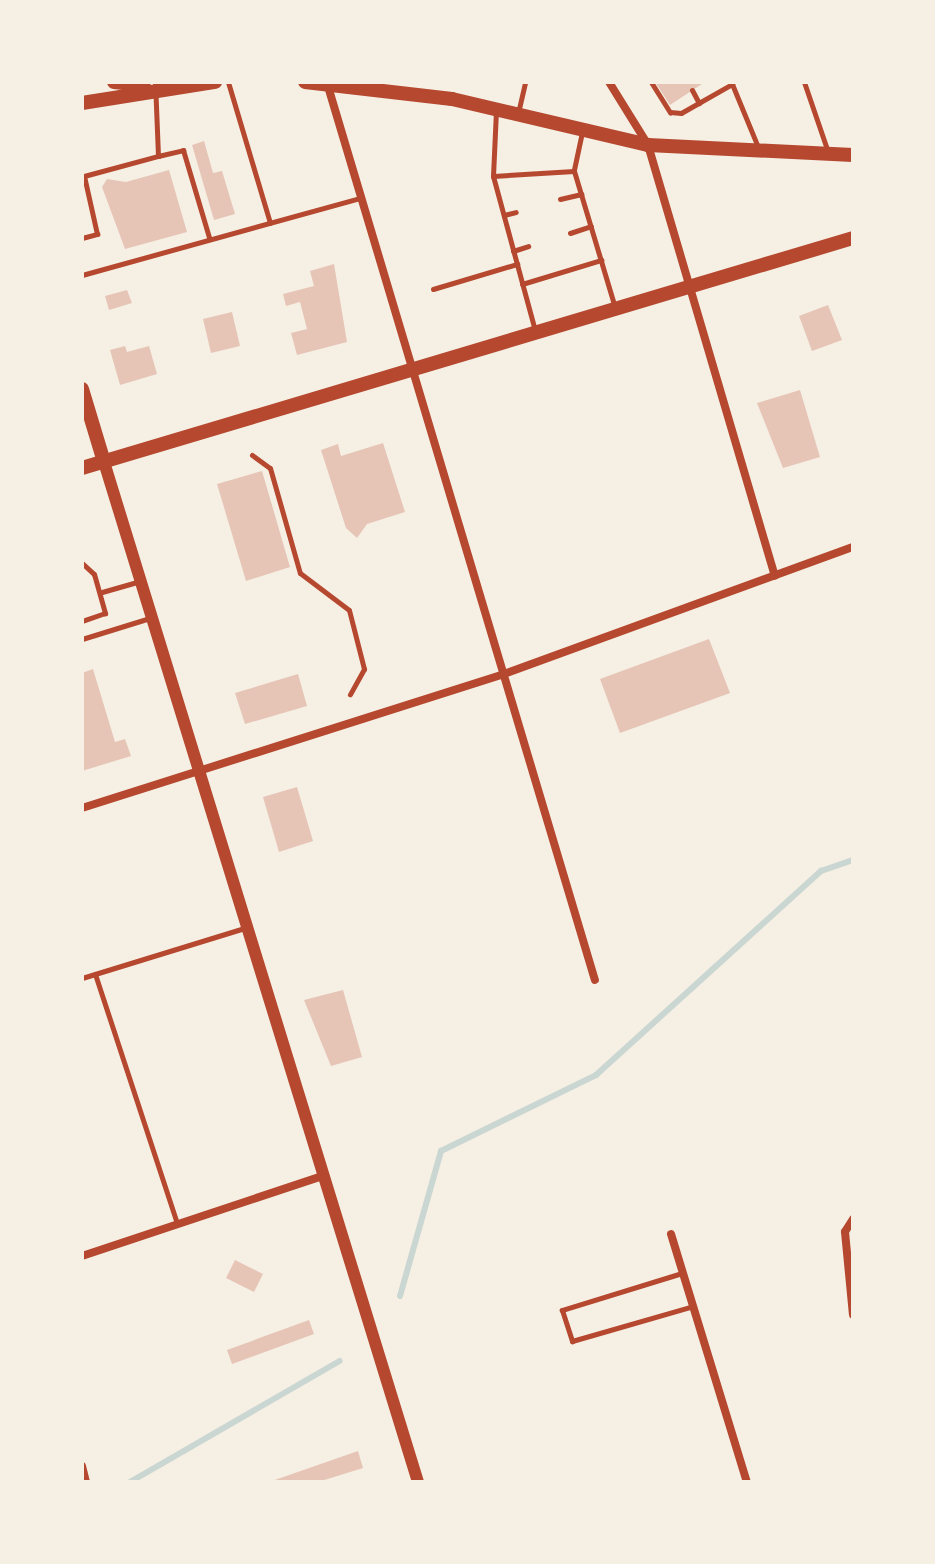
<!DOCTYPE html>
<html>
<head>
<meta charset="utf-8">
<style>
	body { margin:0 }
	#map { position:relative; width:935px; height:1564px; overflow:hidden; background:#f6efe4; font-family:Arial,sans-serif }
	div>[style] { position:absolute }
	[style*='--x'] { left:calc(var(--x)*1px); top:calc(var(--y)*1px); width:calc(var(--w)*1px); rotate:calc(var(--a)*1deg) }
	.stream>* { height:6px; margin:-3px; padding:0 3px; transform-origin:3px; border-radius:3px; background:#c9d6d2 }
	.building>* { inset:0; background:#e6c5b7 }
	.service>* { height:5px; margin:-2.5px; padding:0 2.5px; transform-origin:2.5px; border-radius:2.5px; background:#b5482f }
	.minor>* { height:8px; margin:-4px; padding:0 4px; transform-origin:4px; border-radius:4px; background:#b5482f }
	.tertiary>* { height:12px; margin:-6px; padding:0 6px; transform-origin:6px; border-radius:6px; background:#b5482f }
	.secondary>* { height:14px; margin:-7px; padding:0 7px; transform-origin:7px; border-radius:7px; background:#b5482f }
	span { translate:-50% -50%; white-space:nowrap; text-align:center; line-height:1.15; -webkit-text-stroke:6px #f6efe4; paint-order:stroke }
	.frame { position:absolute; inset:0; border:84px solid #f6efe4; pointer-events:none }
</style>
</head>
<body>
<div id="map">
	<div class="stream">
		<i style="--x:400;--y:1296;--w:151;--a:-74.2"></i>
		<i style="--x:441;--y:1151;--w:173;--a:-26.1"></i>
		<i style="--x:596;--y:1075;--w:304;--a:-42.2"></i>
		<i style="--x:821;--y:871;--w:34;--a:-19"></i>
		<i style="--x:130;--y:1482;--w:242;--a:-30"></i>
	</div>
	<div class="building">
		<i style="clip-path:polygon(655px 82px,705px 82px,670px 105px)"></i>
		<i style="clip-path:polygon(204px 141px,213px 173px,222px 171px,235px 214px,214px 220px,192px 145px)"></i>
		<i style="clip-path:polygon(169px 170px,187px 232px,125px 249px,102px 187px,107px 179px,126px 182px)"></i>
		<i style="clip-path:polygon(334px 264px,347px 342px,297px 355px,291px 333px,307px 329px,300px 302px,286px 306px,283px 294px,314px 286px,310px 271px)"></i>
		<i style="clip-path:polygon(127px 290px,132px 303px,109px 310px,105px 296px)"></i>
		<i style="clip-path:polygon(828px 305px,842px 340px,812px 351px,799px 316px)"></i>
		<i style="clip-path:polygon(232px 312px,240px 346px,211px 353px,203px 319px)"></i>
		<i style="clip-path:polygon(125px 346px,127px 352px,149px 346px,157px 374px,120px 385px,110px 350px)"></i>
		<i style="clip-path:polygon(800px 390px,820px 457px,783px 468px,757px 403px)"></i>
		<i style="clip-path:polygon(383px 443px,405px 512px,367px 524px,357px 538px,346px 528px,321px 450px,338px 444px,341px 456px)"></i>
		<i style="clip-path:polygon(262px 471px,290px 567px,246px 581px,217px 484px)"></i>
		<i style="clip-path:polygon(709px 639px,730px 693px,620px 733px,600px 679px)"></i>
		<i style="clip-path:polygon(93px 669px,115px 742px,125px 739px,131px 756px,82px 771px,82px 673px)"></i>
		<i style="clip-path:polygon(298px 674px,307px 706px,245px 724px,235px 693px)"></i>
		<i style="clip-path:polygon(297px 787px,313px 841px,279px 852px,263px 797px)"></i>
		<i style="clip-path:polygon(343px 990px,362px 1057px,331px 1066px,304px 1000px)"></i>
		<i style="clip-path:polygon(235px 1260px,263px 1274px,254px 1292px,226px 1278px)"></i>
		<i style="clip-path:polygon(309px 1320px,314px 1334px,232px 1364px,227px 1350px)"></i>
		<i style="clip-path:polygon(358px 1451px,363px 1468px,318px 1482px,269px 1482px)"></i>
	</div>
	<div class="service">
		<i style="--x:228;--y:82;--w:147;--a:73.4"></i>
		<i style="--x:651;--y:82;--w:36;--a:58"></i>
		<i style="--x:670;--y:112;--w:11;--a:5"></i>
		<i style="--x:681;--y:113;--w:59;--a:-29.6"></i>
		<i style="--x:732;--y:84;--w:68;--a:67.6"></i>
		<i style="--x:804;--y:82;--w:74;--a:71.1"></i>
		<i style="--x:692;--y:90;--w:15;--a:62"></i>
		<i style="--x:496;--y:110;--w:66;--a:92.6"></i>
		<i style="--x:493;--y:176;--w:161;--a:74.8"></i>
		<i style="--x:518;--y:113;--w:32;--a:-77"></i>
		<i style="--x:582;--y:132;--w:40;--a:102"></i>
		<i style="--x:574;--y:171;--w:143;--a:73.3"></i>
		<i style="--x:158;--y:156;--w:26;--a:-13"></i>
		<i style="--x:183;--y:150;--w:91;--a:73.4"></i>
		<i style="--x:493;--y:176;--w:81;--a:-3.5"></i>
		<i style="--x:560;--y:199;--w:22;--a:-13"></i>
		<i style="--x:504;--y:215;--w:12;--a:-14"></i>
		<i style="--x:570;--y:233;--w:22;--a:-18"></i>
		<i style="--x:82;--y:238;--w:16;--a:-15"></i>
		<i style="--x:97;--y:234;--w:59;--a:-102.6"></i>
		<i style="--x:84;--y:176;--w:77;--a:-15.1"></i>
		<i style="--x:158;--y:156;--w:74;--a:-92.3"></i>
		<i style="--x:513;--y:251;--w:16;--a:-18"></i>
		<i style="--x:82;--y:275;--w:288;--a:-15.5"></i>
		<i style="--x:522;--y:284;--w:83;--a:-16.9"></i>
		<i style="--x:433;--y:289;--w:88;--a:-16.6"></i>
		<i style="--x:252;--y:455;--w:22;--a:36"></i>
		<i style="--x:270;--y:468;--w:109;--a:74.1"></i>
		<i style="--x:300;--y:573;--w:61;--a:37.1"></i>
		<i style="--x:349;--y:610;--w:61;--a:75.7"></i>
		<i style="--x:364;--y:669;--w:29;--a:119"></i>
		<i style="--x:82;--y:563;--w:16;--a:43"></i>
		<i style="--x:94;--y:574;--w:41;--a:74.2"></i>
		<i style="--x:105;--y:613;--w:24;--a:161"></i>
		<i style="--x:102;--y:592;--w:40;--a:-16"></i>
		<i style="--x:82;--y:639;--w:71;--a:-17.2"></i>
		<i style="--x:95;--y:974;--w:263;--a:71.8"></i>
		<i style="--x:82;--y:978;--w:170;--a:-17.1"></i>
		<i style="--x:682;--y:1273;--w:126;--a:162.9"></i>
		<i style="--x:562;--y:1310;--w:33;--a:72"></i>
		<i style="--x:572;--y:1341;--w:126;--a:-16.1"></i>
	</div>
	<div class="minor">
		<i style="--x:609;--y:82;--w:74;--a:58.2"></i>
		<i style="--x:648;--y:145;--w:449;--a:73.6"></i>
		<i style="--x:327;--y:83;--w:936;--a:73.37"></i>
		<i style="--x:82;--y:808;--w:443;--a:-17.6"></i>
		<i style="--x:504;--y:674;--w:371;--a:-20"></i>
		<i style="--x:853;--y:1219;--w:15;--a:122"></i>
		<i style="--x:845;--y:1232;--w:83;--a:84.5"></i>
		<i style="--x:671;--y:1234;--w:259;--a:73"></i>
		<i style="--x:82;--y:1256;--w:253;--a:-18.4"></i>
		<i style="--x:82;--y:1466;--w:16;--a:76"></i>
	</div>
	<div class="tertiary">
		<i style="--x:104;--y:462;--w:1067;--a:72.89"></i>
	</div>
	<div class="secondary">
		<i style="--x:114;--y:82;--w:30;--a:6"></i>
		<i style="--x:305;--y:82;--w:148;--a:6.6"></i>
		<i style="--x:452;--y:99;--w:201;--a:13.2"></i>
		<i style="--x:648;--y:145;--w:205;--a:2.8"></i>
		<i style="--x:82;--y:103;--w:135;--a:-9"></i>
		<i style="--x:82;--y:389;--w:76;--a:73.2"></i>
		<i style="--x:82;--y:468;--w:805;--a:-16.61"></i>
	</div>
	<div class="frame"></div>
</div>
</body>
</html>
